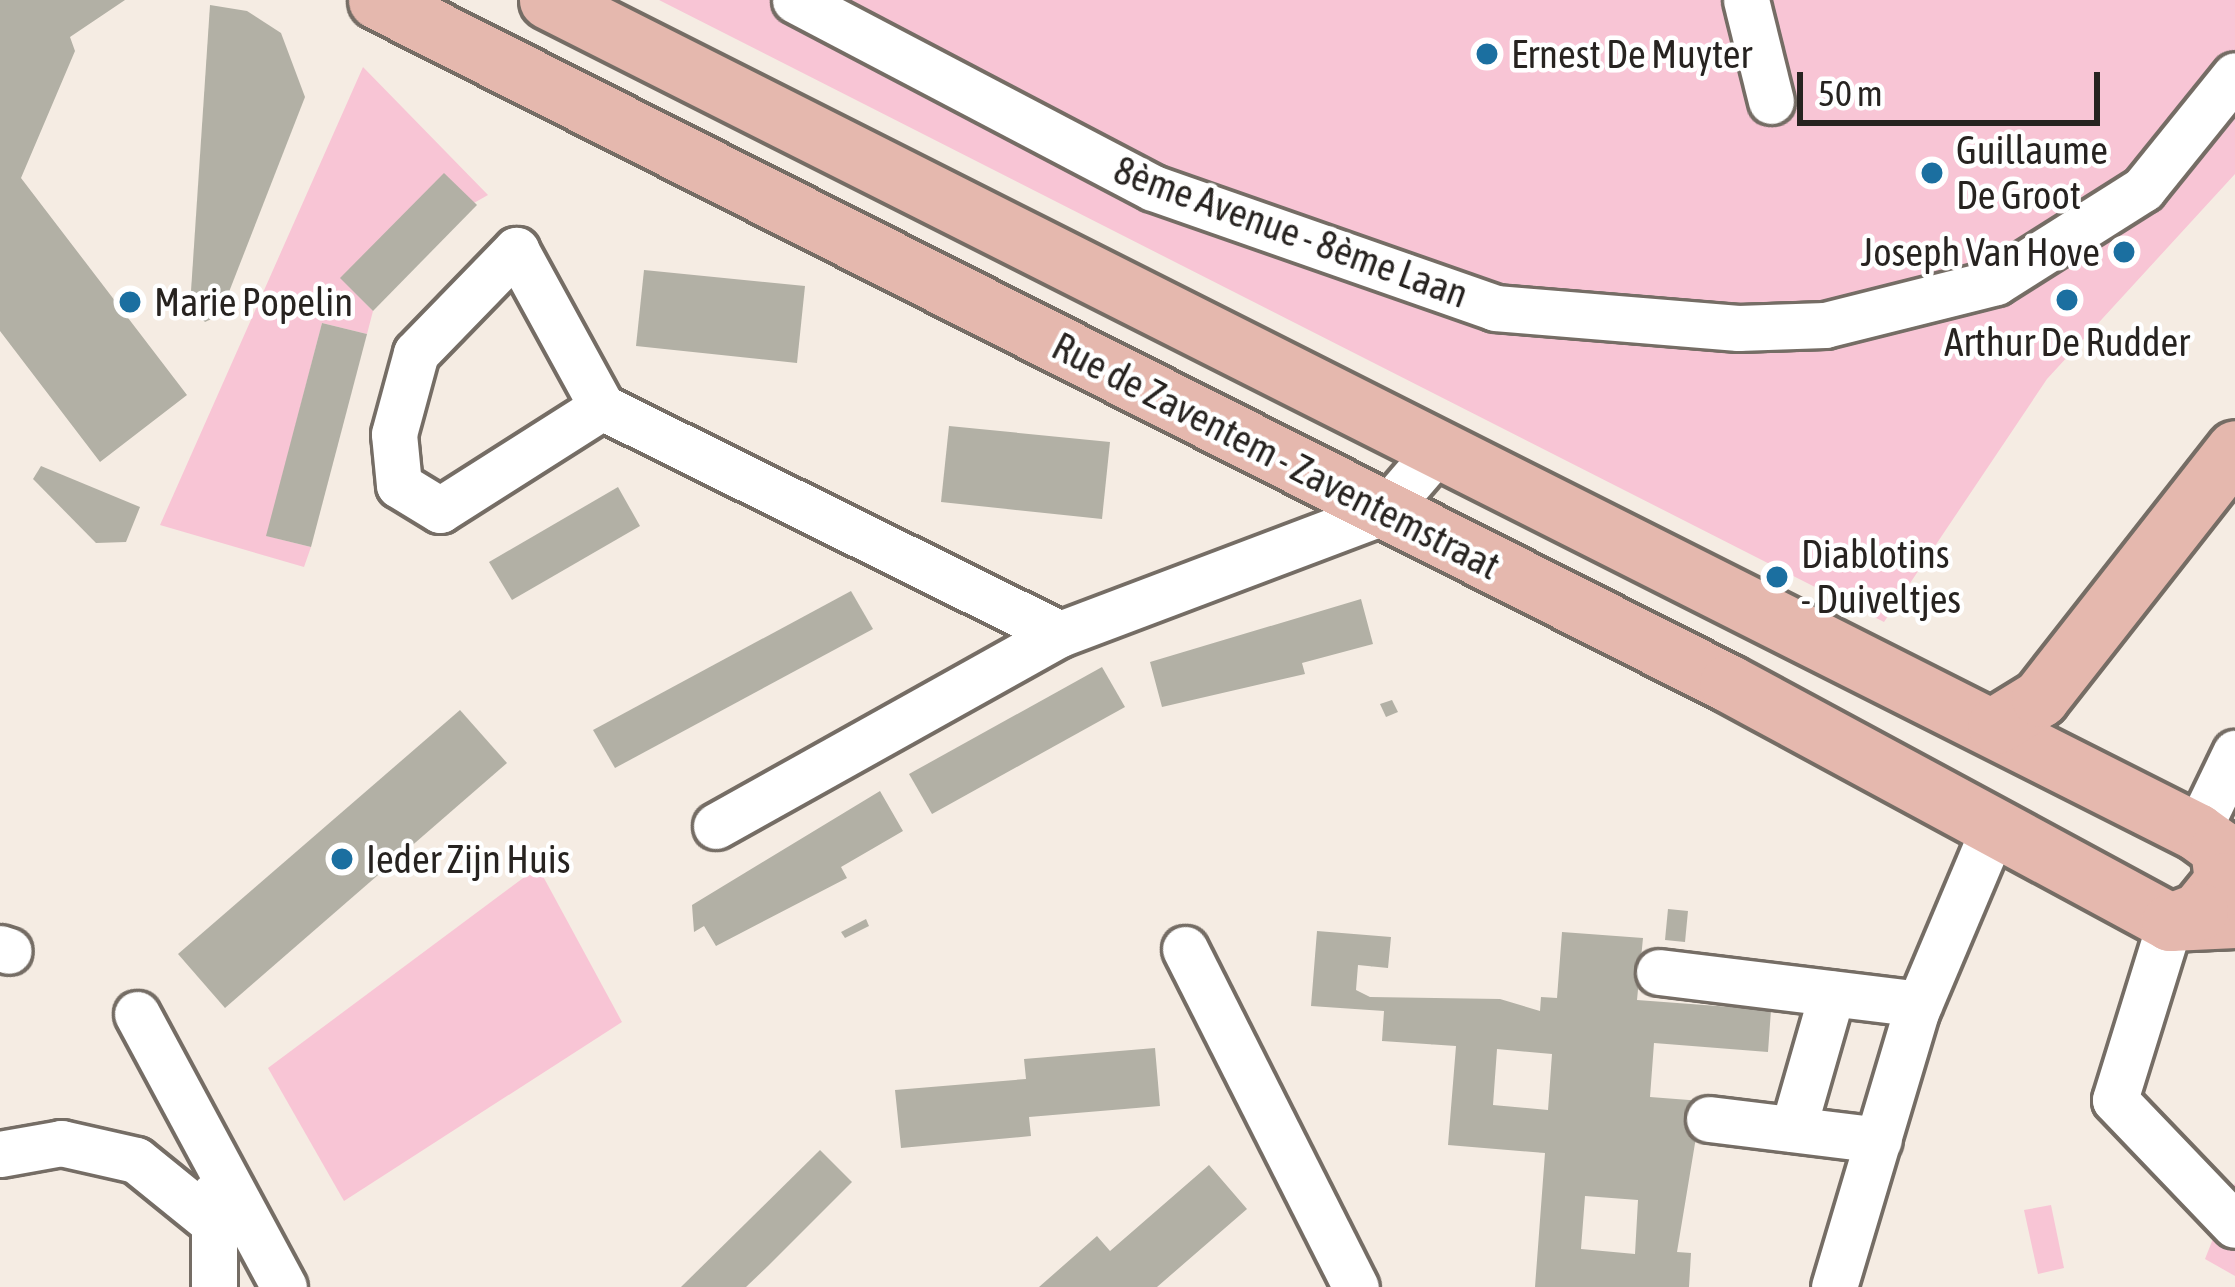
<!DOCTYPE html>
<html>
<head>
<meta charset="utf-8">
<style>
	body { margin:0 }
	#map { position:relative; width:2235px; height:1287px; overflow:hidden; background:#f5ece3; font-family:"Asap Condensed",sans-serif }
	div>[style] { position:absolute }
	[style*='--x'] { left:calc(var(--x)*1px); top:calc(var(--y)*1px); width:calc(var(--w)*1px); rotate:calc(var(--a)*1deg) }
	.green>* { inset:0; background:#f8c5d5 }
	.building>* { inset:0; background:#b2b0a5 }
	.roads { filter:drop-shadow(3px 0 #756d65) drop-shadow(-3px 0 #756d65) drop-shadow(0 3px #756d65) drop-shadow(0 -3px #756d65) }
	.minor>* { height:45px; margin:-22.5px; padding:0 22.5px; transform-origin:22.5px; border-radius:22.5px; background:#fff }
	.major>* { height:57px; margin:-28.5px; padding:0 28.5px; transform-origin:28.5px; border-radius:28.5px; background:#e5b8ae }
	.dots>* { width:33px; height:33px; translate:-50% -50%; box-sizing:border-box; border:6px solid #fff; border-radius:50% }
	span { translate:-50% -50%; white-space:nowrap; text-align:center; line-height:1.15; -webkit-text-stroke:9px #fff; paint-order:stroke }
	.poi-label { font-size:39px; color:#272320 }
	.left { translate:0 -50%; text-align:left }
	.right { translate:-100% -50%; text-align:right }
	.street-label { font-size:39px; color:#272320 }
	.scale { position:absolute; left:1797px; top:72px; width:303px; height:54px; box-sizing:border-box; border:6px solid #272320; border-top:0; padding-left:15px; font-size:36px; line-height:42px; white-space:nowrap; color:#272320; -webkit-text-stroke:9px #fff; paint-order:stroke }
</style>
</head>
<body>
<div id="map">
	<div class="green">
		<i style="clip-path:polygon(659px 0,2235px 0,2235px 174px,2047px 379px,1884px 622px)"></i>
		<i style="clip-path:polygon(363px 67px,488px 195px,341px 278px,373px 311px,367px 334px,322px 323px,267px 536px,311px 547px,304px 567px,160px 525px)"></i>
		<i style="clip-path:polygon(538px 867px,622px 1022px,344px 1201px,268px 1068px)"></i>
		<i style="clip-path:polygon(2235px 1183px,2235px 1276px,2205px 1259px)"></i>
		<i style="clip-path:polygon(2051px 1205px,2064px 1268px,2038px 1274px,2024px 1210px)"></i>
	</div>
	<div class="building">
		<i style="clip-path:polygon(0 0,125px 0,70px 37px,75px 51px,21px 178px,187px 395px,100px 462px,0 331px)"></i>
		<i style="clip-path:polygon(210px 5px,247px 11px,281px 33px,305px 97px,220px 315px,205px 322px,190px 306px)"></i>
		<i style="clip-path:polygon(444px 173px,477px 205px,373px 311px,340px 278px)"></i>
		<i style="clip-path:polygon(644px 270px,805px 286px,797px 363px,636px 346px)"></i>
		<i style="clip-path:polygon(322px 323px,367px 334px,311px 547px,266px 536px)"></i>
		<i style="clip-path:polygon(949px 426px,1110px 442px,1102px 519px,941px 502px)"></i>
		<i style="clip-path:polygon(41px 466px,140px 507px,126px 542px,96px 543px,33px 479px)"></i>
		<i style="clip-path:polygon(618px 487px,640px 526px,512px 600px,489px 562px)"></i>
		<i style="clip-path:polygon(851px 591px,873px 629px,615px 768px,593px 730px)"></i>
		<i style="clip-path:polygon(1361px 599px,1373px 644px,1302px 663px,1305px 674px,1162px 707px,1150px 662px)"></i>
		<i style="clip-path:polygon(1102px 667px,1125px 707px,932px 814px,909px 774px)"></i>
		<i style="clip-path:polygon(1392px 700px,1398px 712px,1386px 717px,1380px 704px)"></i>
		<i style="clip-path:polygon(460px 710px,507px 763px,225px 1008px,178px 954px)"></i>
		<i style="clip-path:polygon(880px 791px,903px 831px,841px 867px,847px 878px,716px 946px,704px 926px,694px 932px,692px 905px)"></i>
		<i style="clip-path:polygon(1668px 909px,1688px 911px,1685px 942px,1665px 940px)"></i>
		<i style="clip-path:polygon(866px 919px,869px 926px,845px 938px,841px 932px)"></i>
		<i style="clip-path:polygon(evenodd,1317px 931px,1391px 937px,1388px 968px,1358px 965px,1356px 990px,1370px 997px,1500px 999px,1540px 1011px,1541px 997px,1557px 998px,1562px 932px,1643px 938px,1637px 1000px,1771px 1010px,1768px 1052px,1654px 1043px,1650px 1097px,1702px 1101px,1677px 1252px,1691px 1253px,1689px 1287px,1535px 1287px,1545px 1153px,1448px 1145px,1456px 1046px,1382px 1041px,1384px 1011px,1311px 1006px,1317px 931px,1497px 1049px,1552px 1054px,1548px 1110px,1493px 1105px,1497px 1049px,1317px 931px,1585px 1196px,1638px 1200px,1635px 1254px,1581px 1249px,1585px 1196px)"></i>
		<i style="clip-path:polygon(1155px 1048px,1160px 1106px,1029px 1117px,1031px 1136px,901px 1148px,895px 1090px,1026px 1079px,1024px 1059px)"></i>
		<i style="clip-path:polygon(820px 1150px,852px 1182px,768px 1266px,746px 1287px,681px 1287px)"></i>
		<i style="clip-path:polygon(1209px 1165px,1247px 1209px,1157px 1287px,1039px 1287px,1097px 1236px,1110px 1251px)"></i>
	</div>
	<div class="roads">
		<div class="minor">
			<i style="--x:795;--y:0;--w:404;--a:27.7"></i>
			<i style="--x:1153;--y:188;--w:362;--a:19.3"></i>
			<i style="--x:1495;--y:308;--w:244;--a:4.7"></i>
			<i style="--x:1738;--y:328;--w:87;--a:-2"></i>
			<i style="--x:1825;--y:325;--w:176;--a:-14.1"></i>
			<i style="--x:1996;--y:282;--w:174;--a:-32.3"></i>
			<i style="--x:2143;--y:189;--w:146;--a:-51.1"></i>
			<i style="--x:1746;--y:0;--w:104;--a:76.1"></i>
			<i style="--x:602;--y:407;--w:192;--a:147.6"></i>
			<i style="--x:440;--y:510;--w:48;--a:-148.6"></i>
			<i style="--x:399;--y:485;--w:51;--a:-95.6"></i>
			<i style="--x:394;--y:434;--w:84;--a:-74.8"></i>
			<i style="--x:416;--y:353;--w:144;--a:-45.8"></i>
			<i style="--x:516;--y:250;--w:179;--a:61.3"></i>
			<i style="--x:602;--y:407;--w:511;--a:26.36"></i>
			<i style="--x:1060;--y:634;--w:347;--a:-20.7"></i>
			<i style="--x:1385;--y:511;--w:86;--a:-49.3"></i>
			<i style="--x:716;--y:826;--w:394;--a:-29.2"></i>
			<i style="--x:2197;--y:832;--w:88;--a:-64.3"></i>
			<i style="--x:2170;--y:922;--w:186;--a:107.2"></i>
			<i style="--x:2115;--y:1100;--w:173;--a:46.2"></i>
			<i style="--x:0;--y:948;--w:9;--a:18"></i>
			<i style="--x:1185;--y:949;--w:379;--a:63.2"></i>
			<i style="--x:1659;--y:972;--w:262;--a:7"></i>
			<i style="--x:137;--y:1014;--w:310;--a:61.7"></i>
			<i style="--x:1709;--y:1119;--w:171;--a:7"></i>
			<i style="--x:1793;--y:1129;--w:141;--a:-74"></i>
			<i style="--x:0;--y:1154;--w:62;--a:-10.2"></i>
			<i style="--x:61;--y:1143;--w:77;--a:12.8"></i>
			<i style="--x:136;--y:1160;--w:102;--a:39"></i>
			<i style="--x:214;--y:1195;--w:92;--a:90"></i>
			<i style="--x:1834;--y:1287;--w:287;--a:-73.4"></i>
			<i style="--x:1916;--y:1012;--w:198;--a:-67.1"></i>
		</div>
		<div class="major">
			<i style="--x:377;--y:0;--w:1514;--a:26.82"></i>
			<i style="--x:1728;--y:683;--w:502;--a:28.4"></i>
			<i style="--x:2170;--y:922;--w:65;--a:-2.6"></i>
			<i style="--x:548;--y:0;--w:1847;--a:26.77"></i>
			<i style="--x:2197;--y:832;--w:27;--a:36"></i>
			<i style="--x:2219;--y:848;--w:33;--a:83"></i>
			<i style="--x:2223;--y:881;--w:38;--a:129"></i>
			<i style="--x:2199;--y:911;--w:31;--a:159"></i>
			<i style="--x:1996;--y:725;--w:52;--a:-31.5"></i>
			<i style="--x:2040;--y:698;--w:316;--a:-51.9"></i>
		</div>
	</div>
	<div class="dots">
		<i style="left:1487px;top:54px;background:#1b6fa0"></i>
		<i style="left:1932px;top:173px;background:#1b6fa0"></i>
		<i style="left:2124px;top:252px;background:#1b6fa0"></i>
		<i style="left:2067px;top:300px;background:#1b6fa0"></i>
		<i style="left:130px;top:302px;background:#1b6fa0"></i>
		<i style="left:1777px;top:577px;background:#1b6fa0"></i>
		<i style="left:342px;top:859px;background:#1b6fa0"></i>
	</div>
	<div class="poi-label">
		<span class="left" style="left:1511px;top:54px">Ernest De Muyter</span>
		<span class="left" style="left:1956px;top:173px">Guillaume<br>De Groot</span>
		<span class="right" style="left:2100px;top:252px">Joseph Van Hove</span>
		<span class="left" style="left:154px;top:302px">Marie Popelin</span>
		<span style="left:2067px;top:342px">Arthur De Rudder</span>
		<span class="left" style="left:1801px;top:577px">Diablotins<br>- Duiveltjes</span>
		<span class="left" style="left:366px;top:859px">Ieder Zijn Huis</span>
	</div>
	<div class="street-label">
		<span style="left:1291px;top:232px;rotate:20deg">8ème Avenue - 8ème Laan</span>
		<span style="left:1276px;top:456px;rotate:27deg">Rue de Zaventem - Zaventemstraat</span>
	</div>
	<div class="scale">50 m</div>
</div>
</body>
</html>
